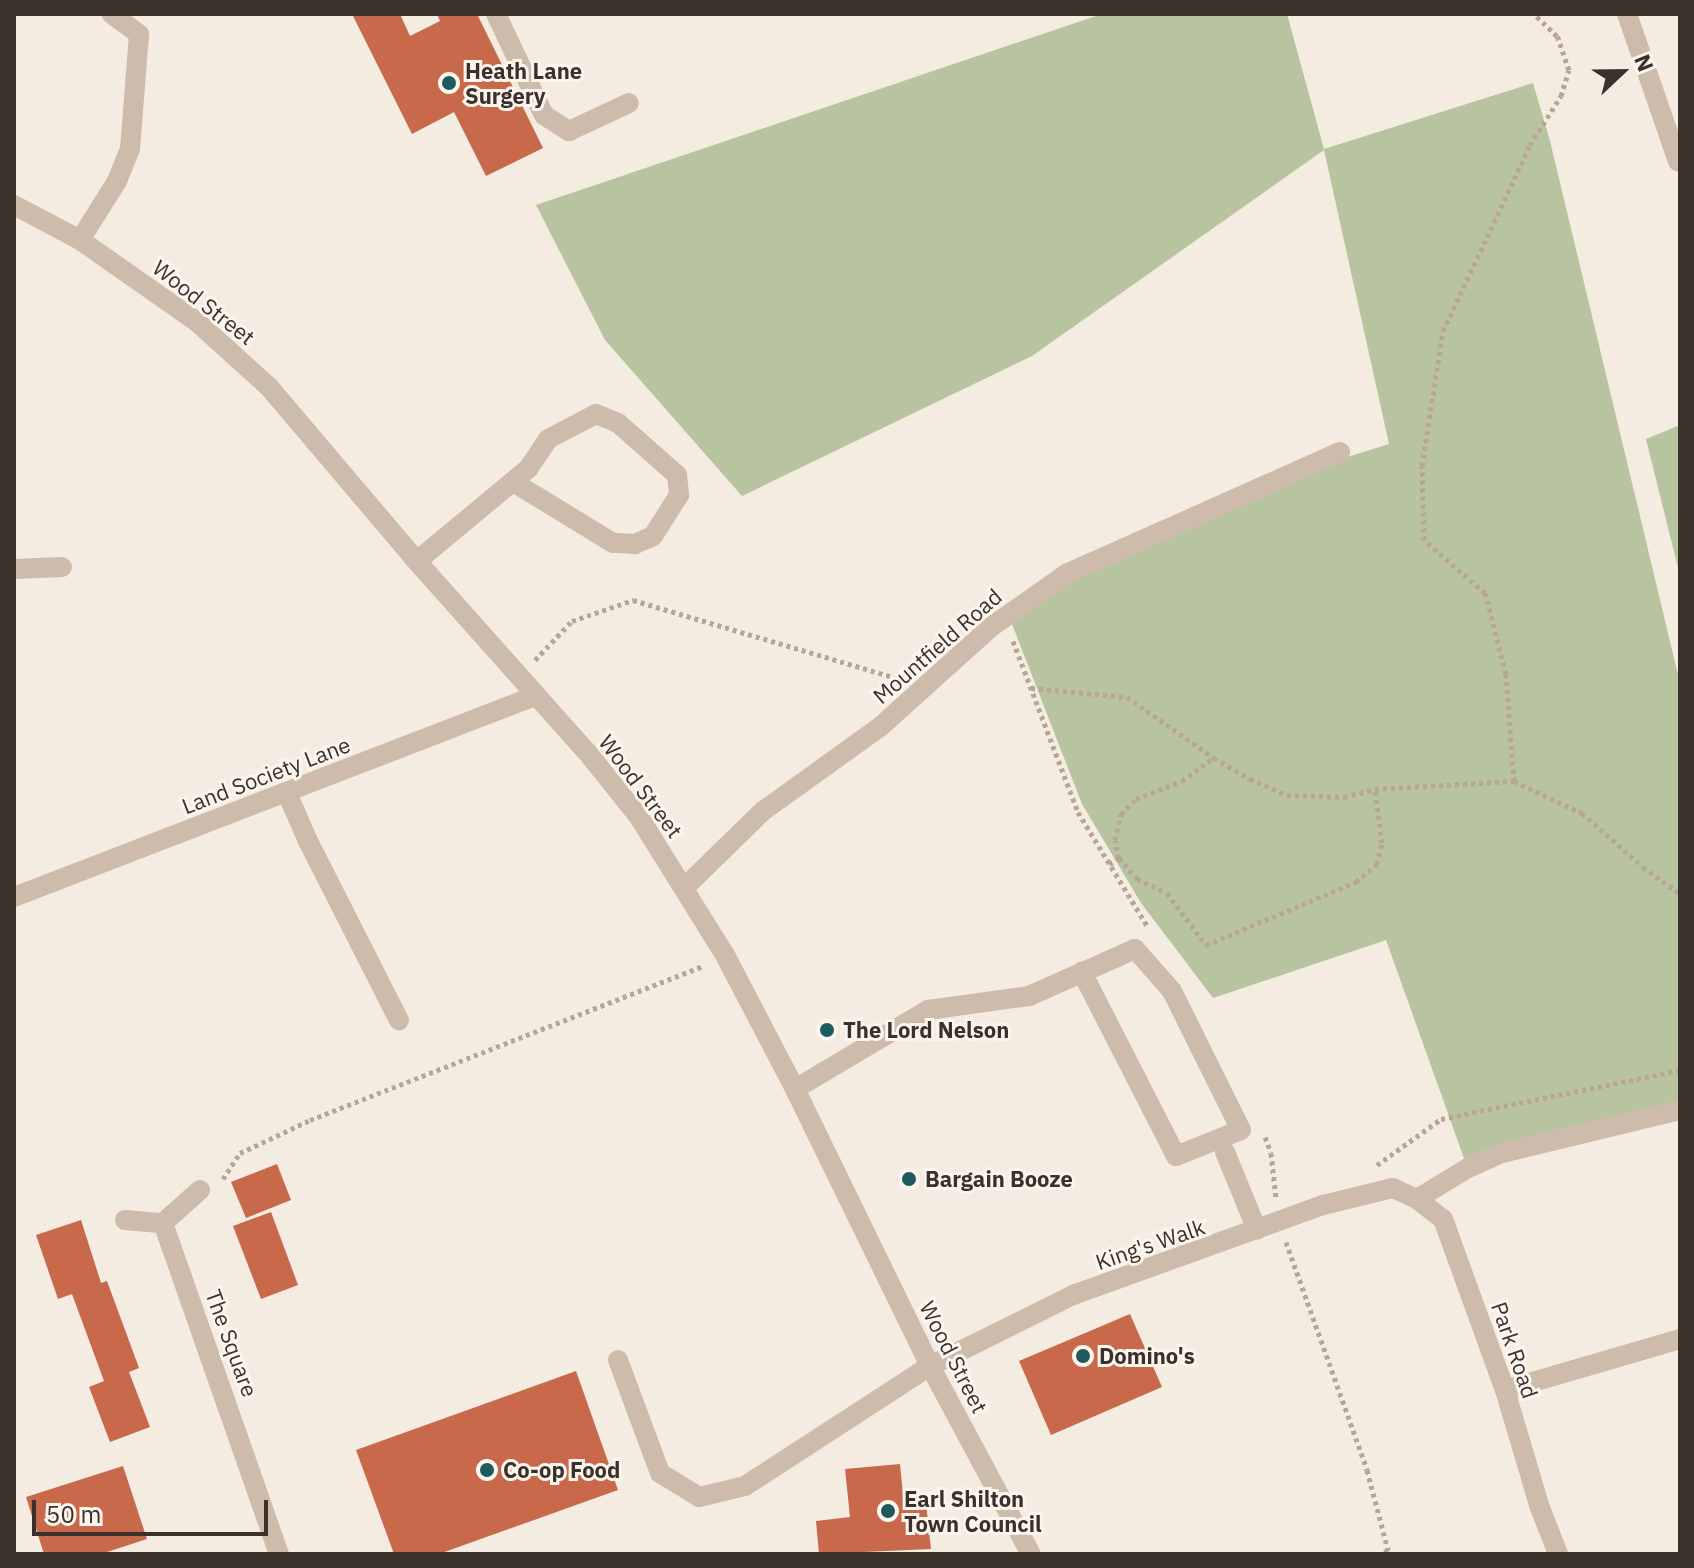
<!DOCTYPE html>
<html>
<head>
<meta charset="utf-8">
<style>
	body { margin:0 }
	#map { position:relative; width:1694px; height:1568px; overflow:hidden; background:#f4ebe1; font-family:"IBM Plex Sans",sans-serif }
	div>[style] { position:absolute }
	[style*='--x'] { left:calc(var(--x)*1px); top:calc(var(--y)*1px); width:calc(var(--w)*1px); rotate:calc(var(--a)*1deg) }
	.green>* { inset:0; background:#b8c4a0 }
	.building>* { inset:0; background:#c8694b }
	.path>* { height:5px; margin-top:-2.5px; transform-origin:0; background:repeating-linear-gradient(90deg,#b9a596 0 4px,transparent 0 8px) }
	.minor>* { height:20px; margin:-10px; padding:0 10px; transform-origin:10px; border-radius:10px; background:#cdbbac }
	.dots>* { width:22px; height:22px; translate:-50% -50%; box-sizing:border-box; border:4px solid #fbf5ee; border-radius:50% }
	span { translate:-50% -50%; white-space:nowrap; text-align:center; line-height:1.15; -webkit-text-stroke:6px #fbf5ee; paint-order:stroke }
	.poi-label { font-size:22px; color:#3b302b; font-weight:700 }
	.left { translate:0 -50%; text-align:left }
	.street-label { font-size:22px; color:#3b302b }
	.frame { position:absolute; inset:0; border:16px solid #3b302b; pointer-events:none }
	.north { position:absolute; left:1582px; top:32px; width:80px; height:80px; -webkit-text-stroke:6px #fbf5ee; paint-order:stroke; rotate:68deg; font-size:22px; font-weight:700; line-height:32px; text-align:center; color:#3b302b }
	.north::after { content:''; display:block; margin:auto; width:28px; height:36px; background:#3b302b; clip-path:polygon(50% 0,100% 100%,50% 72%,0 100%) }
	.scale { position:absolute; left:32px; top:1500px; width:236px; height:36px; box-sizing:border-box; border:4px solid #3b302b; border-top:0; padding-left:10px; font-size:24px; line-height:28px; white-space:nowrap; color:#3b302b; -webkit-text-stroke:6px #fbf5ee; paint-order:stroke }
</style>
</head>
<body>
<div id="map">
	<div class="green">
		<i style="clip-path:polygon(1102px 14px,1287px 14px,1324px 149px,1533px 83px,1550px 141px,1680px 683px,1680px 1103px,1465px 1161px,1386px 940px,1213px 998px,1141px 903px,1082px 804px,1010px 619px,1068px 580px,1344px 458px,1389px 444px,1324px 150px,1032px 356px,742px 496px,605px 340px,536px 205px)"></i>
		<i style="clip-path:polygon(1680px 425px,1680px 576px,1646px 439px)"></i>
	</div>
	<div class="building">
		<i style="clip-path:polygon(352px 14px,400px 14px,410px 36px,440px 21px,437px 14px,477px 14px,543px 148px,486px 176px,454px 112px,412px 134px)"></i>
		<i style="clip-path:polygon(277px 1164px,291px 1200px,246px 1218px,231px 1182px)"></i>
		<i style="clip-path:polygon(271px 1212px,298px 1285px,261px 1299px,233px 1226px)"></i>
		<i style="clip-path:polygon(81px 1220px,101px 1283px,107px 1281px,139px 1368px,129px 1372px,150px 1427px,110px 1442px,89px 1387px,104px 1381px,72px 1294px,58px 1299px,36px 1235px)"></i>
		<i style="clip-path:polygon(1130px 1314px,1162px 1387px,1051px 1435px,1019px 1361px)"></i>
		<i style="clip-path:polygon(576px 1371px,618px 1490px,439px 1554px,394px 1554px,356px 1450px)"></i>
		<i style="clip-path:polygon(900px 1464px,904px 1505px,926px 1503px,931px 1549px,819px 1554px,816px 1521px,850px 1517px,845px 1469px)"></i>
		<i style="clip-path:polygon(123px 1466px,147px 1539px,101px 1554px,44px 1554px,26px 1497px)"></i>
	</div>
	<div class="path">
		<i style="--x:1013;--y:641;--w:183;--a:69.2"></i>
		<i style="--x:1078;--y:812;--w:135;--a:58.7"></i>
		<i style="--x:535;--y:660;--w:54;--a:-46.5"></i>
		<i style="--x:572;--y:621;--w:65;--a:-19"></i>
		<i style="--x:633;--y:600;--w:275;--a:16.5"></i>
		<i style="--x:1031;--y:688;--w:96;--a:5.4"></i>
		<i style="--x:1127;--y:697;--w:106;--a:35"></i>
		<i style="--x:1214;--y:758;--w:42;--a:30.3"></i>
		<i style="--x:1250;--y:779;--w:40;--a:23.4"></i>
		<i style="--x:1287;--y:795;--w:57;--a:2"></i>
		<i style="--x:1344;--y:797;--w:32;--a:-14"></i>
		<i style="--x:1375;--y:789;--w:139;--a:-3.3"></i>
		<i style="--x:1514;--y:781;--w:75;--a:25.2"></i>
		<i style="--x:1582;--y:813;--w:81;--a:41.5"></i>
		<i style="--x:1643;--y:867;--w:46;--a:36.1"></i>
		<i style="--x:1514;--y:781;--w:107;--a:-94.3"></i>
		<i style="--x:1506;--y:674;--w:84;--a:-104.5"></i>
		<i style="--x:1485;--y:593;--w:81;--a:-139"></i>
		<i style="--x:1424;--y:540;--w:74;--a:-91.5"></i>
		<i style="--x:1422;--y:466;--w:137;--a:-81.2"></i>
		<i style="--x:1443;--y:331;--w:205;--a:-64.9"></i>
		<i style="--x:1530;--y:145;--w:58;--a:-57.7"></i>
		<i style="--x:1561;--y:96;--w:27;--a:-73"></i>
		<i style="--x:1569;--y:70;--w:36;--a:-109"></i>
		<i style="--x:1557;--y:36;--w:32;--a:-136"></i>
		<i style="--x:1119;--y:858;--w:18;--a:-103"></i>
		<i style="--x:1115;--y:840;--w:27;--a:-77"></i>
		<i style="--x:1121;--y:814;--w:21;--a:-45"></i>
		<i style="--x:1136;--y:799;--w:49;--a:-21.4"></i>
		<i style="--x:1182;--y:781;--w:39;--a:-36"></i>
		<i style="--x:1109;--y:864;--w:12;--a:-31"></i>
		<i style="--x:1119;--y:858;--w:28;--a:49"></i>
		<i style="--x:1137;--y:879;--w:33;--a:25"></i>
		<i style="--x:1167;--y:893;--w:65;--a:53.1"></i>
		<i style="--x:1206;--y:945;--w:163;--a:-22.8"></i>
		<i style="--x:1356;--y:882;--w:28;--a:-41"></i>
		<i style="--x:1377;--y:864;--w:22;--a:-77"></i>
		<i style="--x:1382;--y:843;--w:54;--a:-97.4"></i>
		<i style="--x:1265;--y:1137;--w:17;--a:69"></i>
		<i style="--x:1271;--y:1153;--w:45;--a:83.7"></i>
		<i style="--x:1377;--y:1165;--w:79;--a:-35.7"></i>
		<i style="--x:1441;--y:1119;--w:244;--a:-11.6"></i>
		<i style="--x:223;--y:1179;--w:31;--a:-57"></i>
		<i style="--x:240;--y:1153;--w:77;--a:-25.2"></i>
		<i style="--x:310;--y:1120;--w:421;--a:-21.4"></i>
		<i style="--x:1286;--y:1242;--w:242;--a:70.4"></i>
		<i style="--x:1367;--y:1470;--w:83;--a:75.3"></i>
		<i style="--x:1388;--y:1550;--w:8;--a:150"></i>
	</div>
	<div class="minor">
		<i style="--x:496;--y:14;--w:112;--a:64.6"></i>
		<i style="--x:544;--y:115;--w:30;--a:33"></i>
		<i style="--x:569;--y:131;--w:66;--a:-25"></i>
		<i style="--x:1627;--y:14;--w:156;--a:70.9"></i>
		<i style="--x:14;--y:205;--w:75;--a:27.9"></i>
		<i style="--x:80;--y:240;--w:143;--a:35"></i>
		<i style="--x:197;--y:322;--w:97;--a:42.1"></i>
		<i style="--x:269;--y:387;--w:223;--a:49.7"></i>
		<i style="--x:413;--y:557;--w:261;--a:48.3"></i>
		<i style="--x:587;--y:752;--w:83;--a:51.3"></i>
		<i style="--x:639;--y:817;--w:165;--a:58.1"></i>
		<i style="--x:726;--y:957;--w:149;--a:62.4"></i>
		<i style="--x:795;--y:1089;--w:308;--a:64"></i>
		<i style="--x:930;--y:1366;--w:213;--a:61.8"></i>
		<i style="--x:80;--y:240;--w:70;--a:-57.9"></i>
		<i style="--x:117;--y:181;--w:35;--a:-68"></i>
		<i style="--x:130;--y:149;--w:115;--a:-85.5"></i>
		<i style="--x:139;--y:34;--w:34;--a:-144"></i>
		<i style="--x:417;--y:561;--w:144;--a:-39.7"></i>
		<i style="--x:528;--y:469;--w:36;--a:-56"></i>
		<i style="--x:548;--y:439;--w:54;--a:-27.5"></i>
		<i style="--x:596;--y:414;--w:24;--a:22"></i>
		<i style="--x:618;--y:423;--w:79;--a:41.4"></i>
		<i style="--x:677;--y:475;--w:20;--a:84"></i>
		<i style="--x:679;--y:495;--w:49;--a:122.4"></i>
		<i style="--x:653;--y:536;--w:20;--a:156"></i>
		<i style="--x:635;--y:544;--w:22;--a:-177"></i>
		<i style="--x:613;--y:543;--w:117;--a:-148.6"></i>
		<i style="--x:14;--y:569;--w:48;--a:-2.4"></i>
		<i style="--x:287;--y:793;--w:52;--a:66.4"></i>
		<i style="--x:308;--y:841;--w:201;--a:63.1"></i>
		<i style="--x:685;--y:887;--w:109;--a:-44.3"></i>
		<i style="--x:763;--y:811;--w:144;--a:-35.7"></i>
		<i style="--x:880;--y:727;--w:149;--a:-42"></i>
		<i style="--x:991;--y:627;--w:92;--a:-35.2"></i>
		<i style="--x:1066;--y:574;--w:300;--a:-24"></i>
		<i style="--x:14;--y:897;--w:558;--a:-21.1"></i>
		<i style="--x:795;--y:1089;--w:155;--a:-30.7"></i>
		<i style="--x:928;--y:1010;--w:102;--a:-7.9"></i>
		<i style="--x:1029;--y:996;--w:116;--a:-23.9"></i>
		<i style="--x:1135;--y:949;--w:56;--a:48.6"></i>
		<i style="--x:1172;--y:991;--w:155;--a:63.6"></i>
		<i style="--x:1241;--y:1130;--w:70;--a:158.2"></i>
		<i style="--x:1176;--y:1156;--w:207;--a:-117.1"></i>
		<i style="--x:1225;--y:1152;--w:84;--a:67.7"></i>
		<i style="--x:200;--y:1190;--w:50;--a:138.3"></i>
		<i style="--x:163;--y:1223;--w:351;--a:70.7"></i>
		<i style="--x:1417;--y:1199;--w:60;--a:-31.3"></i>
		<i style="--x:1468;--y:1168;--w:37;--a:-24"></i>
		<i style="--x:1502;--y:1153;--w:183;--a:-13.6"></i>
		<i style="--x:125;--y:1220;--w:38;--a:5"></i>
		<i style="--x:618;--y:1360;--w:121;--a:69.6"></i>
		<i style="--x:660;--y:1473;--w:46;--a:31.6"></i>
		<i style="--x:699;--y:1497;--w:47;--a:-13.4"></i>
		<i style="--x:745;--y:1486;--w:221;--a:-33"></i>
		<i style="--x:930;--y:1366;--w:160;--a:-26.4"></i>
		<i style="--x:1073;--y:1295;--w:266;--a:-19.8"></i>
		<i style="--x:1323;--y:1205;--w:72;--a:-13.7"></i>
		<i style="--x:1393;--y:1188;--w:26;--a:25"></i>
		<i style="--x:1417;--y:1199;--w:33;--a:38"></i>
		<i style="--x:1443;--y:1219;--w:182;--a:70.1"></i>
		<i style="--x:1505;--y:1390;--w:120;--a:73.5"></i>
		<i style="--x:1539;--y:1505;--w:53;--a:68.8"></i>
		<i style="--x:1505;--y:1390;--w:182;--a:-16.2"></i>
	</div>
	<div class="dots">
		<i style="left:449px;top:83px;background:#1f5a5e"></i>
		<i style="left:827px;top:1030px;background:#1f5a5e"></i>
		<i style="left:909px;top:1179px;background:#1f5a5e"></i>
		<i style="left:1083px;top:1356px;background:#1f5a5e"></i>
		<i style="left:487px;top:1470px;background:#1f5a5e"></i>
		<i style="left:888px;top:1511px;background:#1f5a5e"></i>
	</div>
	<div class="poi-label">
		<span class="left" style="left:465px;top:83px">Heath Lane<br>Surgery</span>
		<span class="left" style="left:843px;top:1030px">The Lord Nelson</span>
		<span class="left" style="left:925px;top:1179px">Bargain Booze</span>
		<span class="left" style="left:1099px;top:1356px">Domino's</span>
		<span class="left" style="left:503px;top:1470px">Co-op Food</span>
		<span class="left" style="left:904px;top:1511px">Earl Shilton<br>Town Council</span>
	</div>
	<div class="street-label">
		<span style="left:204px;top:302px;rotate:38deg">Wood Street</span>
		<span style="left:937px;top:646px;rotate:-41deg">Mountfield Road</span>
		<span style="left:266px;top:775px;rotate:-21deg">Land Society Lane</span>
		<span style="left:641px;top:786px;rotate:53deg">Wood Street</span>
		<span style="left:1150px;top:1244px;rotate:-19deg">King's Walk</span>
		<span style="left:232px;top:1343px;rotate:70deg">The Square</span>
		<span style="left:1515px;top:1350px;rotate:71deg">Park Road</span>
		<span style="left:954px;top:1357px;rotate:63deg">Wood Street</span>
	</div>
	<div class="frame"></div>
	<div class="north">N</div>
	<div class="scale">50 m</div>
</div>
</body>
</html>
